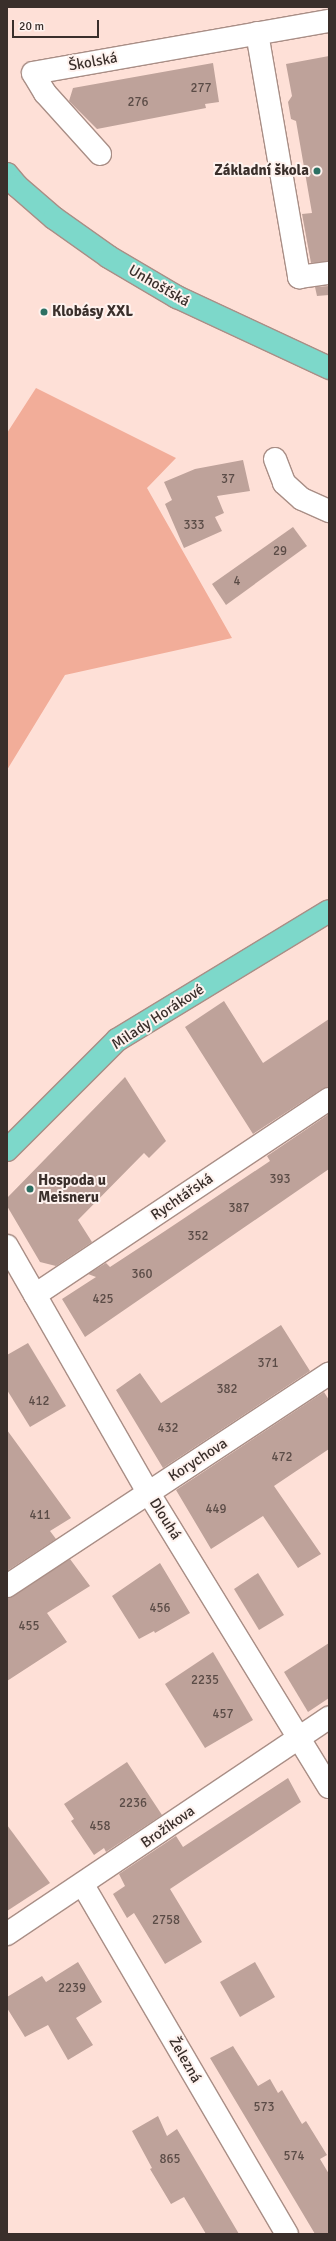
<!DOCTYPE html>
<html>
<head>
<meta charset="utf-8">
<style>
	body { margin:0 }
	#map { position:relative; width:336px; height:2241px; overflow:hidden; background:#fee0d7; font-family:Signika,sans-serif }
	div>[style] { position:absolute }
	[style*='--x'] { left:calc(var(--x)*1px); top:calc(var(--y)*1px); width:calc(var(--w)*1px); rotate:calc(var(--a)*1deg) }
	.green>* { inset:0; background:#f2ad99 }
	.building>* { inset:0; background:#bea29a }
	.roads { filter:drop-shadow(1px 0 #a98e86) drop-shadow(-1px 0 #a98e86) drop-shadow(0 1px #a98e86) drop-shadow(0 -1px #a98e86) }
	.minor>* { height:22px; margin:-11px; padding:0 11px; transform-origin:11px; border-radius:11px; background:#fff }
	.major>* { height:22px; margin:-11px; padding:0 11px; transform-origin:11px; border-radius:11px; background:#7dd8ca }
	.dots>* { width:11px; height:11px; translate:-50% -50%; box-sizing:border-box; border:2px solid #fef2ee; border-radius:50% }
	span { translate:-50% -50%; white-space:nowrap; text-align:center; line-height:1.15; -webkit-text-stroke:4px #fef2ee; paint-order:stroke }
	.number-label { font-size:13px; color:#5b4c47 }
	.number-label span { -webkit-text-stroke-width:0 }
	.street-label { font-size:15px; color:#3a2f2b }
	.poi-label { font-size:15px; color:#3a2f2b; font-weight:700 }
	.right { translate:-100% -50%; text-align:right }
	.left { translate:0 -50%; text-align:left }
	.frame { position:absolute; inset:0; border:8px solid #3a2f2b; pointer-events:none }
	.scale { position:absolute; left:12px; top:20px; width:87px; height:18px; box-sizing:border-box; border:2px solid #3a2f2b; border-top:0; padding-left:5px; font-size:12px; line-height:14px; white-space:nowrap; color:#3a2f2b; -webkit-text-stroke:3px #fef2ee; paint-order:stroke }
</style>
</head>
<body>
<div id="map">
	<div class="green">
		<i style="clip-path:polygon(36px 388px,176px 458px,147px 488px,232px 638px,65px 675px,7px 770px,7px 433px)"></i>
	</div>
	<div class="building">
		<i style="clip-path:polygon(329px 56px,329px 261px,311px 263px,302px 214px,312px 213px,296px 121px,291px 119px,288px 102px,292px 96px,286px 64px)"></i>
		<i style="clip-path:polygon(213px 63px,219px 102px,205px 104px,206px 108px,97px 129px,69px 101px,73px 88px)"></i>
		<i style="clip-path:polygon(329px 286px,329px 295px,317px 296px,315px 287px)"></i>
		<i style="clip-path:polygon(243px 460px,250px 491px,217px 496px,224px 513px,215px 517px,222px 531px,184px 548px,165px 504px,172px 500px,164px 482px,195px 469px)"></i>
		<i style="clip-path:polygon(293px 527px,307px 546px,226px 605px,212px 584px)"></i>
		<i style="clip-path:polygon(224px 1001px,263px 1063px,329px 1019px,329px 1087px,322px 1089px,253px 1134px,185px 1027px)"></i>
		<i style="clip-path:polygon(125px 1077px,166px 1141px,149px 1158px,144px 1153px,78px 1220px,92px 1242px,56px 1266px,40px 1262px,7px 1206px,7px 1198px)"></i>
		<i style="clip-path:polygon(329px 1114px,329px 1169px,85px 1337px,62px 1299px,96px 1277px,88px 1274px,106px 1263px,110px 1267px,165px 1231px,270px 1161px,267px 1156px)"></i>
		<i style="clip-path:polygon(281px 1325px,310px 1371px,163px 1468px,116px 1390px,140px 1373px,161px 1403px)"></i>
		<i style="clip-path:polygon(28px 1343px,66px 1406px,30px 1427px,7px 1390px,7px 1355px)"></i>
		<i style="clip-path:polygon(324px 1392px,329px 1400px,329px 1449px,274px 1486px,321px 1554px,298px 1568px,263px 1516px,211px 1549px,176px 1490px)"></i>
		<i style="clip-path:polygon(7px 1430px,71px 1518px,50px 1531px,56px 1539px,7px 1571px)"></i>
		<i style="clip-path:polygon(70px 1559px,90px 1586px,47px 1613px,67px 1642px,7px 1681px,7px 1598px)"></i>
		<i style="clip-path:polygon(160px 1563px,190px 1613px,155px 1633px,154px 1631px,139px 1639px,112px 1596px)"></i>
		<i style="clip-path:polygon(258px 1573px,284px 1615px,259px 1630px,234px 1589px)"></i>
		<i style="clip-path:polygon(329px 1643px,329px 1698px,308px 1712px,284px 1672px)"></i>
		<i style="clip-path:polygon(213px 1652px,253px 1720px,205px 1748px,165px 1684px)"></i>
		<i style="clip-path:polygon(127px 1762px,162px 1815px,106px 1852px,104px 1848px,94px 1855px,71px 1821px,74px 1819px,64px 1804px)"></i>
		<i style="clip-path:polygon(288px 1778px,301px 1802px,170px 1889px,202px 1942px,165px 1964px,134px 1913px,127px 1918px,113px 1894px,125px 1886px,119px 1874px,176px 1836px,183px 1847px)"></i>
		<i style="clip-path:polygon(7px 1825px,50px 1883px,7px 1911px)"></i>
		<i style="clip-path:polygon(78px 1962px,102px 2002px,76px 2018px,93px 2045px,68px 2060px,48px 2025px,25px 2037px,7px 2008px,7px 1997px,42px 1976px,46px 1982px)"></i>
		<i style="clip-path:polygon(255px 1962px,275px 1997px,240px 2017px,220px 1982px)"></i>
		<i style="clip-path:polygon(233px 2046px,258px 2086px,270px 2079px,278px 2093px,282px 2090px,302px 2124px,306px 2121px,327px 2155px,320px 2159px,329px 2174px,329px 2234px,315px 2234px,210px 2058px)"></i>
		<i style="clip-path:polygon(158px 2116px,167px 2136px,177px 2129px,239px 2234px,206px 2234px,184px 2197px,171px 2204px,150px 2169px,152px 2168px,132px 2131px)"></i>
	</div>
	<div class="roads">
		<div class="minor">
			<i style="--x:257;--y:33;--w:248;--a:80.2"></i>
			<i style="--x:299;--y:277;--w:30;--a:-8"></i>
			<i style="--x:100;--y:154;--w:82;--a:-132"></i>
			<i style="--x:45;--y:93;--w:23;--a:-121"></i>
			<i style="--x:33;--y:73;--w:301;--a:-10"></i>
			<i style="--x:275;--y:459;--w:26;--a:69"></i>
			<i style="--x:284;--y:483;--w:24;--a:42"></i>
			<i style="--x:302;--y:499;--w:30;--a:24"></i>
			<i style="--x:7;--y:1246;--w:284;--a:60.2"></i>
			<i style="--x:148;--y:1492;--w:346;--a:58.5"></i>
			<i style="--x:35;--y:1295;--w:353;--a:-33.7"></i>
			<i style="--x:7;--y:1586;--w:386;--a:-33.4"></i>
			<i style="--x:83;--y:1885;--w:404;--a:59.7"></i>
			<i style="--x:7;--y:1934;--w:388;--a:-33.9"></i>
		</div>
		<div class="major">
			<i style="--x:7;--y:174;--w:16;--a:50"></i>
			<i style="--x:17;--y:186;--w:49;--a:40.9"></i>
			<i style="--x:54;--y:218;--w:67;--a:35.3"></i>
			<i style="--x:109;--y:257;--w:79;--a:30.5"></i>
			<i style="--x:177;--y:297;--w:168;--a:25"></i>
			<i style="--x:7;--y:1150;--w:156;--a:-45"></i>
			<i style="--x:117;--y:1040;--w:248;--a:-31.3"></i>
		</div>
	</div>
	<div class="dots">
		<i style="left:317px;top:171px;background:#2c7063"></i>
		<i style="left:44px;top:312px;background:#2c7063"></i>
		<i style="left:30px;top:1189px;background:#2c7063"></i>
	</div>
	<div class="number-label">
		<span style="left:201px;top:88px">277</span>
		<span style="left:138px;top:102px">276</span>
		<span style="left:228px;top:479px">37</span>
		<span style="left:194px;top:525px">333</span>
		<span style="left:280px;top:551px">29</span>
		<span style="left:237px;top:581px">4</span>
		<span style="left:280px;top:1179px">393</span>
		<span style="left:239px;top:1208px">387</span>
		<span style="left:198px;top:1236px">352</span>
		<span style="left:142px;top:1274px">360</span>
		<span style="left:103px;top:1299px">425</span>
		<span style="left:268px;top:1363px">371</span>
		<span style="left:227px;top:1389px">382</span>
		<span style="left:39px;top:1401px">412</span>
		<span style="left:168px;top:1428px">432</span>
		<span style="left:282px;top:1457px">472</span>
		<span style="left:216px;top:1509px">449</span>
		<span style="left:40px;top:1515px">411</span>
		<span style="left:160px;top:1608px">456</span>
		<span style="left:29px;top:1626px">455</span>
		<span style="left:205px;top:1680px">2235</span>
		<span style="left:223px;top:1714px">457</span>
		<span style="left:133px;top:1803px">2236</span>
		<span style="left:100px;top:1826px">458</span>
		<span style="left:166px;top:1920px">2758</span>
		<span style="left:72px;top:1988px">2239</span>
		<span style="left:264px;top:2107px">573</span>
		<span style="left:294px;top:2156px">574</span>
		<span style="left:170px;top:2159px">865</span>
	</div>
	<div class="street-label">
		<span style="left:93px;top:62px;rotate:-10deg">Školská</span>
		<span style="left:159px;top:286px;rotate:30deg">Unhošťská</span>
		<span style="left:158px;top:1017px;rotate:-33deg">Milady Horákové</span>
		<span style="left:182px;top:1197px;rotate:-34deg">Rychtářská</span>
		<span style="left:198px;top:1460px;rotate:-33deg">Korychova</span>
		<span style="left:165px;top:1519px;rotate:58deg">Dlouhá</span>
		<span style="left:168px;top:1827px;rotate:-35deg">Brožíkova</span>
		<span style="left:185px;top:2060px;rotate:60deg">Železná</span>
	</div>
	<div class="poi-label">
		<span class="right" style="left:309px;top:171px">Základní škola</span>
		<span class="left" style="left:52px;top:312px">Klobásy XXL</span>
		<span class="left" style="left:38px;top:1189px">Hospoda u<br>Meisneru</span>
	</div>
	<div class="frame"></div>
	<div class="scale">20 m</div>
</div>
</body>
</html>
